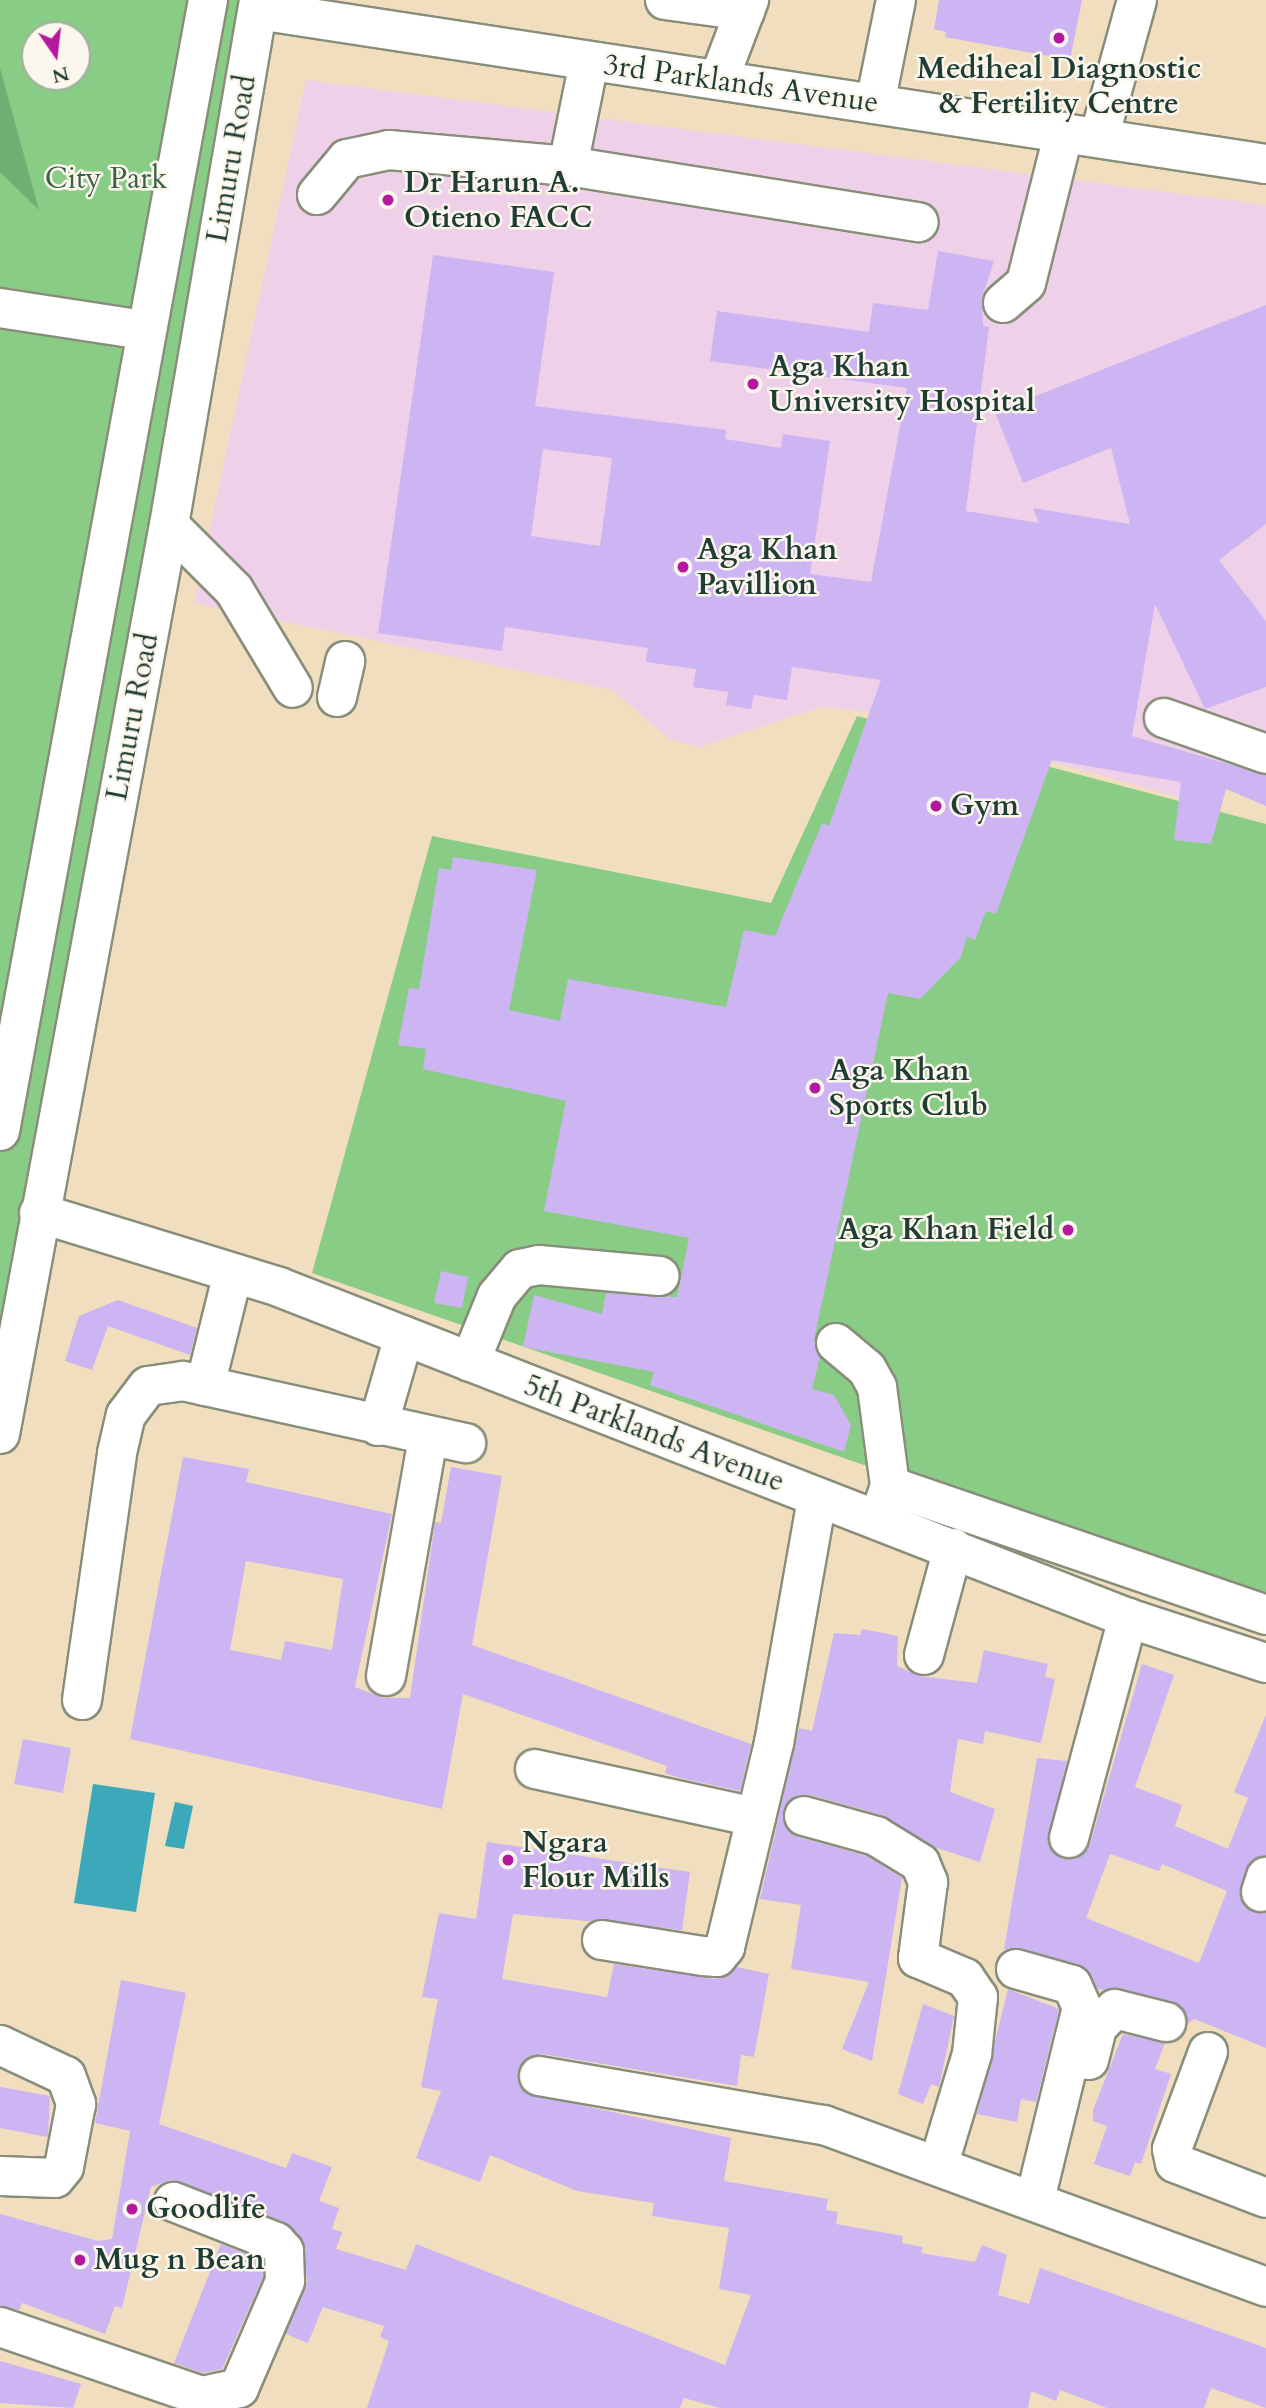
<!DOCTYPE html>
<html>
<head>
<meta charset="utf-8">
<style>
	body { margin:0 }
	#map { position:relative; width:1266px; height:2408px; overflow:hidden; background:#f0debf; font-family:Cardo,serif }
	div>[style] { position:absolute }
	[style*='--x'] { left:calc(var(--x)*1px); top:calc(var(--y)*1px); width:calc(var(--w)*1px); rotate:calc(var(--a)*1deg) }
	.built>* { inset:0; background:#eed0e8 }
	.green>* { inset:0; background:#89cc85 }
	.forest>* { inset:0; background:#6eb072 }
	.water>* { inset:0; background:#3ba9ba }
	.building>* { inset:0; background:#cdb4f3 }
	.roads { filter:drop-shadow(2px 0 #888e7a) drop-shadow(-2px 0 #888e7a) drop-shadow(0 2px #888e7a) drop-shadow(0 -2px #888e7a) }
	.minor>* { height:38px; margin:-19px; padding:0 19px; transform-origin:19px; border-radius:19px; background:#fff }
	.major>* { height:38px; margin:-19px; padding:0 19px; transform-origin:19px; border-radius:19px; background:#fff }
	.dots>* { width:19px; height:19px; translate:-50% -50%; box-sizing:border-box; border:4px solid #fbf7ec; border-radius:50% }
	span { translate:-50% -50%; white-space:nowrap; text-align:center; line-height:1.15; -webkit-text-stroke:5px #fbf7ec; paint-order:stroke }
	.poi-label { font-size:30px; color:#1f3d34; font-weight:700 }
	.left { translate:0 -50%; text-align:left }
	.right { translate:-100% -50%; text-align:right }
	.street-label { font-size:30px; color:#1f3d34 }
	.park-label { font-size:30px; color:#3a6148 }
	.north { position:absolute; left:21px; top:21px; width:70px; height:70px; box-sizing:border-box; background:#fbf7ec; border:2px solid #a3ada2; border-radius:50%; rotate:166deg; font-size:19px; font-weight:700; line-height:28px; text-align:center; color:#1f3d34 }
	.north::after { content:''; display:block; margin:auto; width:24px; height:32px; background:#b5179e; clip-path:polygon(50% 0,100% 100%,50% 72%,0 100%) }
</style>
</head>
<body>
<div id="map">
	<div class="built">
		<i style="clip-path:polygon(306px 80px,1266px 205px,1266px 787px,1228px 773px,1183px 799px,886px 714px,821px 707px,699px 747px,669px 739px,613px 690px,194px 603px)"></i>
	</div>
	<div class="green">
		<i style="clip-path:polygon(evenodd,0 0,246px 0,0 1376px,0 0,35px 35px,77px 35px,77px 77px,35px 77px,35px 35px)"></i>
		<i style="clip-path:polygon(857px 716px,1266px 824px,1266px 1605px,312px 1273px,432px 836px,771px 903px)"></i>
	</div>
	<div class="forest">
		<i style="clip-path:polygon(0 68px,39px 210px,0 172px)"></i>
	</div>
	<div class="water">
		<i style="clip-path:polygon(93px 1784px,155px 1793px,136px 1912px,74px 1903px)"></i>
		<i style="clip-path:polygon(175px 1802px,193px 1806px,184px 1849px,165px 1846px)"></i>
	</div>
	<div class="building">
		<i style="clip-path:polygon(939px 0,1082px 0,1070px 60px,945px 37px,946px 32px,934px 29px)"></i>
		<i style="clip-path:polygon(evenodd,938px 251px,994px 261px,982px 297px,983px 326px,989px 327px,966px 511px,1039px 523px,1033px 508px,1130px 524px,1111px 448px,1023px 483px,995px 412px,1266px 305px,1266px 524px,1219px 560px,1266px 621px,1266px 687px,1205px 709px,1155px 604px,1132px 736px,1266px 775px,1266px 806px,1226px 789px,1211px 844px,1174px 840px,1181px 782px,1052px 760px,996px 914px,986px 911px,975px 940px,967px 937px,961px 957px,920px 999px,888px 993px,814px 1340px,820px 1357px,812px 1389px,834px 1395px,851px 1425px,844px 1452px,650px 1385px,654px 1372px,523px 1347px,534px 1295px,602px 1314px,606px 1293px,677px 1297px,689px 1238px,544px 1211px,566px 1101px,423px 1069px,426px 1049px,398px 1045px,409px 988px,419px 989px,439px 868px,451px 870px,453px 857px,537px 870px,509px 1010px,560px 1021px,568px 979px,726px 1007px,744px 930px,775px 936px,822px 823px,829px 826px,881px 680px,792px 667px,787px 700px,754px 695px,751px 709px,726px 705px,728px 692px,693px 687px,696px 669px,646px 662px,648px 648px,505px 627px,502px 651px,378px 633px,433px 255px,554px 272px,535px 406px,726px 430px,725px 439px,781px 448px,783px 434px,830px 441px,810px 574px,871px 582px,907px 388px,710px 361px,717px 311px,869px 332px,873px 303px,928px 310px,938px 251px,543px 449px,612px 458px,600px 546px,531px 536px,543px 449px)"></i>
		<i style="clip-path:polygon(441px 1271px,468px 1277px,462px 1308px,434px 1303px)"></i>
		<i style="clip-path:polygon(118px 1300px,197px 1328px,190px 1355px,108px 1326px,92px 1370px,65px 1361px,79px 1316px)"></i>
		<i style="clip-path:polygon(evenodd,183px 1457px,249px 1469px,246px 1482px,392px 1514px,355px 1687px,383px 1698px,410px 1698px,435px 1522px,441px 1523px,451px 1467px,502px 1476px,472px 1645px,751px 1744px,740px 1791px,680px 1778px,665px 1773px,667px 1766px,463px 1694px,442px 1809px,130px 1739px,183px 1457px,246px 1561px,343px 1579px,332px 1650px,285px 1641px,281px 1660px,230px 1650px,246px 1561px)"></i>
		<i style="clip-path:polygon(862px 1629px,898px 1636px,897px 1666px,919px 1676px,977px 1683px,984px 1650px,1048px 1664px,1045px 1677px,1055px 1679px,1041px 1743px,985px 1731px,983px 1744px,958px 1739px,950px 1792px,995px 1809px,980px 1862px,934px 1847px,882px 1815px,810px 1795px,798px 1795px,783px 1810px,783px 1822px,798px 1837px,867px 1856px,902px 1878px,872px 2061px,842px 2049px,869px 1982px,791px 1969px,801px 1905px,760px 1899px,799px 1728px,812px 1731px,834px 1633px,860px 1635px)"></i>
		<i style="clip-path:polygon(evenodd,1142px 1664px,1174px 1675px,1135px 1787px,1182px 1805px,1175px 1826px,1228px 1849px,1248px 1798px,1234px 1792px,1266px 1715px,1266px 1856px,1251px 1861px,1240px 1896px,1245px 1907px,1266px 1913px,1266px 2048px,1194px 2019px,1187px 2024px,1182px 2007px,1171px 2001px,1098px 1989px,1078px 1964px,1004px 1949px,1037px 1758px,1067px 1761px,1048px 1843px,1063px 1859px,1075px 1859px,1090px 1844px,1142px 1664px,1110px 1854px,1159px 1871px,1162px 1864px,1227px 1891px,1199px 1963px,1086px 1918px,1110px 1854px)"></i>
		<i style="clip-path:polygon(23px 1739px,71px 1748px,63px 1793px,14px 1784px)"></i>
		<i style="clip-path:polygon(487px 1842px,690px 1872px,682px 1930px,513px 1914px,502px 1979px,607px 1997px,614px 1964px,715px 1979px,737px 1967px,769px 1974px,754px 2057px,741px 2055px,737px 2086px,542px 2054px,531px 2056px,518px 2072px,526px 2093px,731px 2138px,724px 2181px,828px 2199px,826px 2210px,838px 2212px,836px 2224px,903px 2236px,902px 2243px,923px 2247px,921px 2253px,975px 2262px,982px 2245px,1007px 2255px,998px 2295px,1029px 2304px,1040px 2268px,1266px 2348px,1266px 2408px,1211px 2388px,1204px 2408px,1107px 2408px,1060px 2390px,1056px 2401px,1031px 2391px,1028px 2408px,720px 2408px,684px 2398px,680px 2408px,367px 2408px,389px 2341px,380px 2337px,384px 2326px,323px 2307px,308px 2343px,286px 2334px,307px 2281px,300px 2236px,284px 2222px,171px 2180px,151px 2187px,122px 2308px,115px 2306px,105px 2334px,22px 2303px,19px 2310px,0 2306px,0 2214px,98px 2241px,112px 2239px,130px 2131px,95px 2123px,121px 1980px,186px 1993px,159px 2124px,286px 2168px,292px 2153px,332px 2167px,319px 2201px,339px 2208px,332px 2229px,342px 2232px,336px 2249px,406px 2270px,416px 2244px,725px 2365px,751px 2295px,719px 2289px,729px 2228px,652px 2216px,654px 2203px,577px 2191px,490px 2155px,480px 2182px,416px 2158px,441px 2091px,421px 2087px,438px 1999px,422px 1997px,439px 1913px,476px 1919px)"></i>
		<i style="clip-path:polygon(1008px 1989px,1059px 2009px,1036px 2102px,1021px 2099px,1017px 2122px,977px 2114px)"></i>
		<i style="clip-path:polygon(923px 2004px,954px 2016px,939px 2087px,931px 2084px,923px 2104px,898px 2094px)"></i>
		<i style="clip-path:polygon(1123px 2034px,1165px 2043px,1155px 2069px,1171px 2074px,1141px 2164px,1135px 2162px,1130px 2176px,1094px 2164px,1107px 2126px,1093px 2121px,1093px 2110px)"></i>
		<i style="clip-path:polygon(0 2087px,50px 2096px,48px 2137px,0 2128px)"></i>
		<i style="clip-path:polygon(221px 2244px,262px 2260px,263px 2277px,222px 2369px,203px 2373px,174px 2363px)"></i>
		<i style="clip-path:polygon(0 2361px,81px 2384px,73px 2408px,0 2403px)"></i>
	</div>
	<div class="roads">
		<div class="minor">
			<i style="--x:665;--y:0;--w:81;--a:7.8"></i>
			<i style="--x:258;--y:10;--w:1020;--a:8.69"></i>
			<i style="--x:719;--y:79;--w:85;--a:-69.2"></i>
			<i style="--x:875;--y:104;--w:106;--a:-78.6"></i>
			<i style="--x:1099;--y:138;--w:143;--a:-74.6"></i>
			<i style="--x:568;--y:166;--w:106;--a:-78.6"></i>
			<i style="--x:317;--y:195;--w:47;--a:-50.2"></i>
			<i style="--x:347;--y:159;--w:43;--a:-12.1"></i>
			<i style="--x:389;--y:150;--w:180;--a:5.1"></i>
			<i style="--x:568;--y:166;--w:355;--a:9.1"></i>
			<i style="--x:1003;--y:303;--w:30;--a:-41"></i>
			<i style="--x:1026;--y:283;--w:156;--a:-75.9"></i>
			<i style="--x:0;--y:308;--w:146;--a:8.7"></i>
			<i style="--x:169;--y:525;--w:92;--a:45"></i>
			<i style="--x:234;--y:590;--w:114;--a:59"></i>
			<i style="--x:337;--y:697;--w:37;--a:-77"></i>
			<i style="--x:1164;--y:718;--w:108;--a:19.4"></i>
			<i style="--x:39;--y:1213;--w:251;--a:17.1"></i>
			<i style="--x:279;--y:1287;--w:911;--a:21.3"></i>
			<i style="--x:1128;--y:1618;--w:145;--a:18.1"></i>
			<i style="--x:836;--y:1343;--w:40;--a:40"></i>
			<i style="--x:867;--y:1369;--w:21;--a:61"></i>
			<i style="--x:877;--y:1387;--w:100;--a:82.5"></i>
			<i style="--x:890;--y:1486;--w:28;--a:109"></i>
			<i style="--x:470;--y:1362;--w:71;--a:-67.8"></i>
			<i style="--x:497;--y:1296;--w:35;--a:-50"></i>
			<i style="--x:520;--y:1269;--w:19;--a:-12"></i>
			<i style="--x:539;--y:1265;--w:121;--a:5.2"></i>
			<i style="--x:205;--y:1386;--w:116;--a:-76.1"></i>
			<i style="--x:378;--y:1426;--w:94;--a:-73.9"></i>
			<i style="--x:890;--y:1486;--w:398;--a:18.9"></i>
			<i style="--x:924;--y:1655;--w:111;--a:-74.8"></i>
			<i style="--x:386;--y:1676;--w:242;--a:-80"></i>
			<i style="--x:82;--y:1700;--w:249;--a:-81.9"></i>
			<i style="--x:117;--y:1453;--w:39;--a:-77"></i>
			<i style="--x:126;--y:1415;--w:36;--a:-53"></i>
			<i style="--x:148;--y:1386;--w:35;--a:-8"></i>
			<i style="--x:183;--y:1381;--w:290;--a:12.4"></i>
			<i style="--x:535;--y:1769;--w:226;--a:12.3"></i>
			<i style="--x:804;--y:1816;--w:75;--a:15.5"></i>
			<i style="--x:876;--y:1836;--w:52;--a:31.5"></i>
			<i style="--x:920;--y:1863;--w:21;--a:67"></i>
			<i style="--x:928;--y:1882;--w:77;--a:97.5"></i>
			<i style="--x:918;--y:1958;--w:51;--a:23.1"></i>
			<i style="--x:965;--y:1978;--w:23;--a:56"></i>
			<i style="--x:978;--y:1997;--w:57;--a:96"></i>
			<i style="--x:972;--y:2054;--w:114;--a:106.8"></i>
			<i style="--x:1069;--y:1838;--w:228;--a:-75"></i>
			<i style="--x:1261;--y:1892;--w:16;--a:-72"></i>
			<i style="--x:602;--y:1940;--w:102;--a:9"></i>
			<i style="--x:703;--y:1956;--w:14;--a:4"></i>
			<i style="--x:717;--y:1957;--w:13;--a:-51"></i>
			<i style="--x:725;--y:1947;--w:210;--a:-76.5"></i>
			<i style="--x:774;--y:1743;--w:249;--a:-80"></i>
			<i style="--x:1016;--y:1969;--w:58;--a:15.9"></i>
			<i style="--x:1072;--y:1985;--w:24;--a:66"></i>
			<i style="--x:1082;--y:2007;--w:199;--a:103.7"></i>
			<i style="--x:0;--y:2045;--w:73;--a:25.2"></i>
			<i style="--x:66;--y:2076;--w:30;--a:70"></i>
			<i style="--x:76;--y:2104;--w:64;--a:100.8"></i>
			<i style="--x:64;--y:2167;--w:14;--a:129"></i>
			<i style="--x:55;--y:2178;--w:55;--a:-177.9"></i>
			<i style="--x:1208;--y:2052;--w:103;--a:110.4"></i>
			<i style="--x:1172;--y:2149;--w:14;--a:78"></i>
			<i style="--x:1175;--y:2163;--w:97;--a:21"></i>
			<i style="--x:1089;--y:2060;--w:34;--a:-76"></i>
			<i style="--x:1097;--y:2027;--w:25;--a:-45"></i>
			<i style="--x:1115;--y:2009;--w:53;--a:14.3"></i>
			<i style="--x:539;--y:2076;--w:289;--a:9.8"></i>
			<i style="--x:824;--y:2125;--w:471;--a:20.1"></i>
			<i style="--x:0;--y:2327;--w:213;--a:18.9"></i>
			<i style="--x:202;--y:2396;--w:38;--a:-12"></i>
			<i style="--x:239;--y:2388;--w:116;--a:-66.7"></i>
			<i style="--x:285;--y:2281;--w:30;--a:-92"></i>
			<i style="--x:284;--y:2251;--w:12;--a:-132"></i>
			<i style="--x:276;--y:2242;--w:110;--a:-158.6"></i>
		</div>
		<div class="major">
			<i style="--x:0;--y:1131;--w:1150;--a:-79.58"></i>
			<i style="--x:0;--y:1434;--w:925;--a:-79.47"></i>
			<i style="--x:169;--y:525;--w:533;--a:-80.27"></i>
		</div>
	</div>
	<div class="dots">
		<i style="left:1059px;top:38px;background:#b5179e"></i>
		<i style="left:388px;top:200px;background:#b5179e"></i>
		<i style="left:753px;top:384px;background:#b5179e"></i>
		<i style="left:683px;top:567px;background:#b5179e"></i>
		<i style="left:936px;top:806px;background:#b5179e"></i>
		<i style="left:815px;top:1088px;background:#b5179e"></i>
		<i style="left:1068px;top:1230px;background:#b5179e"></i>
		<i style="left:508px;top:1860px;background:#b5179e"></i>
		<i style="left:132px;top:2209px;background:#b5179e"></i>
		<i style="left:80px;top:2260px;background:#b5179e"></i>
	</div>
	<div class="poi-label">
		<span style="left:1059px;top:86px">Mediheal Diagnostic<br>&amp; Fertility Centre</span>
		<span class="left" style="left:404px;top:200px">Dr Harun A.<br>Otieno FACC</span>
		<span class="left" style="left:769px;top:384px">Aga Khan<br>University Hospital</span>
		<span class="left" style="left:697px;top:567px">Aga Khan<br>Pavillion</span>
		<span class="left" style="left:950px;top:806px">Gym</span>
		<span class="left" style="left:829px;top:1088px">Aga Khan<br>Sports Club</span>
		<span class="right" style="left:1054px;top:1230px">Aga Khan Field</span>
		<span class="left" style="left:522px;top:1860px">Ngara<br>Flour Mills</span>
		<span class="left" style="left:146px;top:2209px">Goodlife</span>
		<span class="left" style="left:94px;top:2260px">Mug n Bean</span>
	</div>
	<div class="street-label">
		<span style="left:741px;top:84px;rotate:8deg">3rd Parklands Avenue</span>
		<span style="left:232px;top:159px;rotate:-80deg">Limuru Road</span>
		<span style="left:133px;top:717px;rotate:-79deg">Limuru Road</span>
		<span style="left:654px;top:1434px;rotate:21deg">5th Parklands Avenue</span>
	</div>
	<div class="park-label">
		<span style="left:106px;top:179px">City Park</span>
	</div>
	<div class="north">N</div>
</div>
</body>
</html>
